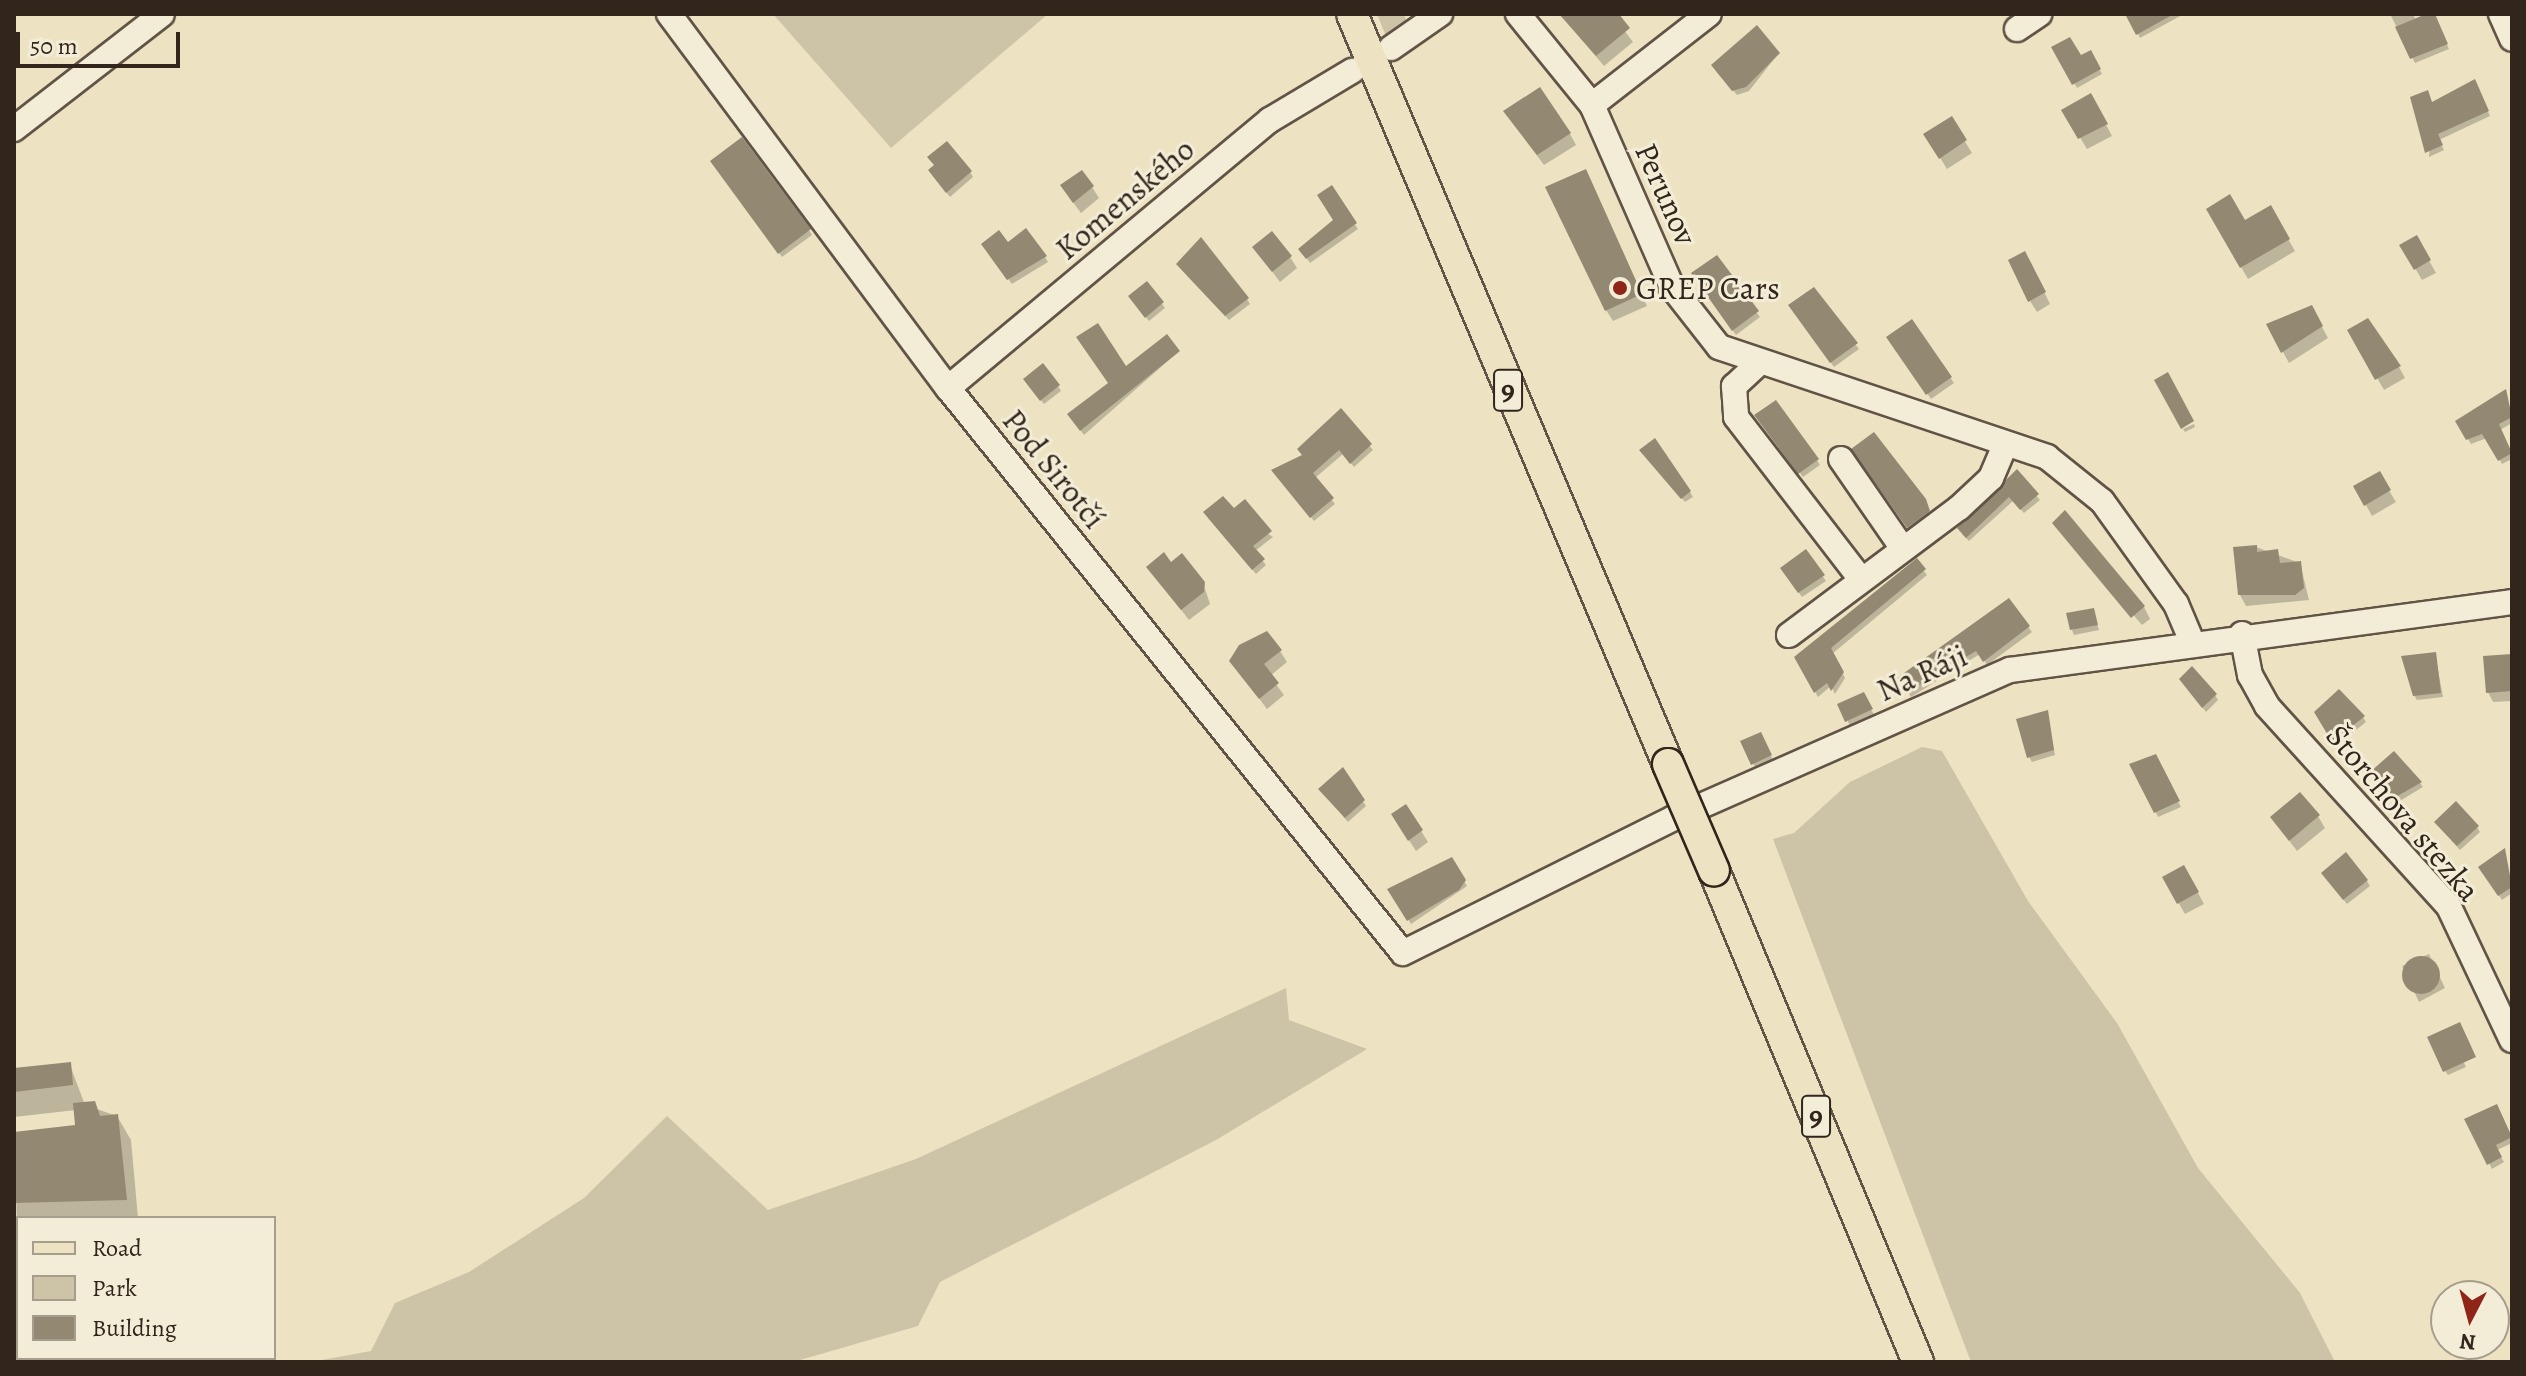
<!DOCTYPE html>
<html>
<head>
<meta charset="utf-8">
<style>
	body { margin:0 }
	#map { position:relative; width:2526px; height:1376px; overflow:hidden; background:#ede3c2; font-family:Alegreya,serif }
	div>[style] { position:absolute }
	[style*='--x'] { left:calc(var(--x)*1px); top:calc(var(--y)*1px); width:calc(var(--w)*1px); rotate:calc(var(--a)*1deg) }
	.green>* { inset:0; background:#cdc3a6 }
	.shadow>* { inset:0; background:#0003 }
	.building>* { inset:0; background:#938872 }
	.round { border-radius:50% }
	.roads { filter:drop-shadow(2px 0 #615446) drop-shadow(-2px 0 #615446) drop-shadow(0 2px #615446) drop-shadow(0 -2px #615446) }
	.minor>* { height:24px; margin:-12px; padding:0 12px; transform-origin:12px; border-radius:12px; background:#f3edd7 }
	.major>* { height:30px; margin:-15px; padding:0 15px; transform-origin:15px; border-radius:15px; background:#ede3c2 }
	.bridges { filter:drop-shadow(2px 0 #32251c) drop-shadow(-2px 0 #32251c) drop-shadow(0 2px #32251c) drop-shadow(0 -2px #32251c) }
	.major-bridge>* { height:30px; margin:-15px; padding:0 15px; transform-origin:15px; border-radius:15px; background:#ede3c2 }
	.dots>* { width:22px; height:22px; translate:-50% -50%; box-sizing:border-box; border:4px solid #f3edd7; border-radius:50% }
	span { translate:-50% -50%; white-space:nowrap; text-align:center; line-height:1.15; -webkit-text-stroke:6px #f3edd7; paint-order:stroke }
	.shield-label span { padding:2px 6px; background:#f3edd7; border:2px solid; border-radius:6px; -webkit-text-stroke-width:0 }
	.shield-label { font-size:30px; color:#32251c; font-weight:700 }
	.street-label { font-size:32px; color:#32251c }
	.poi-label { font-size:32px; color:#32251c }
	.left { translate:0 -50%; text-align:left }
	.frame { position:absolute; inset:0; border:16px solid #32251c; pointer-events:none }
	.legend { position:absolute; left:16px; top:1216px; width:260px; height:144px; box-sizing:border-box; background:#f3edd7; border:2px solid #a69d8c; margin:0; padding:10px 14px; list-style:none; font-size:24px; color:#32251c }
	.legend li { display:flex; align-items:center; gap:16px; height:40px }
	.legend b { width:40px; border:2px solid #a69d8c }
	.north { position:absolute; left:2430px; top:1280px; width:80px; height:80px; box-sizing:border-box; background:#f3edd7; border:2px solid #a69d8c; border-radius:50%; rotate:186deg; font-size:22px; font-weight:700; line-height:32px; text-align:center; color:#32251c }
	.north::after { content:''; display:block; margin:auto; width:28px; height:36px; background:#8f2418; clip-path:polygon(50% 0,100% 100%,50% 72%,0 100%) }
	.scale { position:absolute; left:16px; top:32px; width:164px; height:36px; box-sizing:border-box; border:4px solid #32251c; border-top:0; padding-left:10px; font-size:24px; line-height:28px; white-space:nowrap; color:#32251c; -webkit-text-stroke:6px #f3edd7; paint-order:stroke }
</style>
</head>
<body>
<div id="map">
	<div class="green">
		<i style="clip-path:polygon(773px 14px,1048px 14px,891px 148px)"></i>
		<i style="clip-path:polygon(1377px 14px,1404px 14px,1407px 24px,1386px 36px)"></i>
		<i style="clip-path:polygon(1922px 747px,1942px 751px,2028px 901px,2117px 1023px,2198px 1168px,2300px 1293px,2335px 1362px,1971px 1362px,1773px 839px,1794px 833px,1850px 782px)"></i>
		<i style="clip-path:polygon(1286px 988px,1289px 1020px,1367px 1049px,1216px 1140px,940px 1282px,918px 1326px,793px 1362px,311px 1362px,371px 1351px,395px 1303px,469px 1272px,584px 1198px,667px 1116px,768px 1210px,916px 1159px)"></i>
	</div>
	<div class="shadow">
		<i style="clip-path:polygon(1560px 14px,1612px 14px,1633px 42px,1604px 66px)"></i>
		<i style="clip-path:polygon(2127px 14px,2184px 14px,2140px 38px)"></i>
		<i style="clip-path:polygon(2390px 14px,2413px 14px,2416px 21px,2433px 14px,2449px 49px,2415px 63px)"></i>
		<i style="clip-path:polygon(2054px 48px,2080px 58px,2090px 52px,2102px 74px,2077px 88px)"></i>
		<i style="clip-path:polygon(1778px 54px,1749px 91px,1737px 95px,1716px 70px)"></i>
		<i style="clip-path:polygon(2477px 87px,2490px 116px,2439px 140px,2444px 150px,2429px 157px,2432px 104px)"></i>
		<i style="clip-path:polygon(2091px 96px,2112px 136px,2087px 149px,2064px 111px)"></i>
		<i style="clip-path:polygon(1951px 119px,1972px 153px,1947px 169px,1926px 135px)"></i>
		<i style="clip-path:polygon(1512px 122px,1570px 134px,1576px 145px,1544px 165px)"></i>
		<i style="clip-path:polygon(716px 166px,809px 230px,812px 235px,782px 257px)"></i>
		<i style="clip-path:polygon(936px 166px,970px 172px,973px 177px,950px 197px,933px 176px)"></i>
		<i style="clip-path:polygon(1591px 183px,1647px 306px,1613px 321px,1606px 310px)"></i>
		<i style="clip-path:polygon(1092px 187px,1099px 198px,1081px 213px,1069px 197px)"></i>
		<i style="clip-path:polygon(1331px 188px,1358px 229px,1310px 263px,1304px 254px,1335px 220px)"></i>
		<i style="clip-path:polygon(2270px 208px,2295px 251px,2248px 279px,2208px 209px,2244px 223px)"></i>
		<i style="clip-path:polygon(2416px 237px,2436px 273px,2422px 280px,2402px 246px)"></i>
		<i style="clip-path:polygon(1008px 245px,1045px 257px,1048px 262px,1012px 284px,987px 250px)"></i>
		<i style="clip-path:polygon(1255px 248px,1290px 257px,1297px 268px,1280px 282px)"></i>
		<i style="clip-path:polygon(1716px 258px,1760px 317px,1736px 335px,1696px 278px)"></i>
		<i style="clip-path:polygon(2031px 265px,2050px 304px,2037px 312px,2030px 301px)"></i>
		<i style="clip-path:polygon(1181px 269px,1247px 299px,1250px 304px,1229px 320px)"></i>
		<i style="clip-path:polygon(1147px 283px,1165px 308px,1149px 321px,1133px 301px)"></i>
		<i style="clip-path:polygon(1814px 290px,1859px 349px,1834px 367px,1793px 311px)"></i>
		<i style="clip-path:polygon(2311px 307px,2328px 338px,2289px 363px,2268px 325px)"></i>
		<i style="clip-path:polygon(1911px 322px,1954px 383px,1931px 399px,1891px 342px)"></i>
		<i style="clip-path:polygon(2350px 331px,2399px 367px,2405px 378px,2384px 390px)"></i>
		<i style="clip-path:polygon(1178px 352px,1084px 435px,1072px 419px,1110px 384px)"></i>
		<i style="clip-path:polygon(1028px 384px,1058px 386px,1061px 391px,1044px 404px)"></i>
		<i style="clip-path:polygon(2506px 391px,2512px 423px,2500px 430px,2512px 459px,2502px 464px,2487px 438px,2471px 444px,2458px 422px)"></i>
		<i style="clip-path:polygon(1341px 411px,1373px 450px,1354px 467px,1343px 454px,1315px 478px,1335px 504px,1314px 521px,1277px 475px,1304px 456px)"></i>
		<i style="clip-path:polygon(1759px 421px,1817px 460px,1820px 465px,1803px 477px)"></i>
		<i style="clip-path:polygon(2194px 424px,2195px 427px,2185px 432px,2183px 429px)"></i>
		<i style="clip-path:polygon(1857px 454px,1928px 512px,1931px 517px,1911px 532px)"></i>
		<i style="clip-path:polygon(1645px 455px,1690px 492px,1693px 497px,1685px 502px)"></i>
		<i style="clip-path:polygon(2017px 472px,2040px 500px,2024px 513px,2013px 501px,1969px 541px,1962px 534px)"></i>
		<i style="clip-path:polygon(2379px 474px,2396px 502px,2372px 516px,2356px 487px)"></i>
		<i style="clip-path:polygon(1233px 511px,1273px 537px,1255px 551px,1266px 565px,1256px 574px,1208px 518px)"></i>
		<i style="clip-path:polygon(2065px 513px,2144px 607px,2150px 619px,2142px 625px,2062px 532px)"></i>
		<i style="clip-path:polygon(2256px 547px,2300px 563px,2309px 600px,2246px 606px,2240px 595px)"></i>
		<i style="clip-path:polygon(1806px 552px,1826px 581px,1802px 597px,1785px 573px)"></i>
		<i style="clip-path:polygon(1916px 561px,1927px 575px,1832px 654px,1845px 678px,1835px 694px,1831px 686px,1818px 697px,1796px 658px)"></i>
		<i style="clip-path:polygon(1148px 567px,1203px 583px,1210px 604px,1189px 620px)"></i>
		<i style="clip-path:polygon(2009px 601px,2032px 632px,1987px 665px,1980px 654px,1911px 697px,1899px 678px)"></i>
		<i style="clip-path:polygon(2093px 610px,2099px 630px,2074px 635px,2072px 630px)"></i>
		<i style="clip-path:polygon(1280px 651px,1287px 662px,1270px 676px,1284px 695px,1267px 709px,1231px 661px)"></i>
		<i style="clip-path:polygon(2435px 654px,2443px 697px,2417px 700px,2414px 695px)"></i>
		<i style="clip-path:polygon(2512px 654px,2512px 701px,2493px 702px,2488px 692px)"></i>
		<i style="clip-path:polygon(2184px 684px,2215px 695px,2218px 700px,2206px 712px)"></i>
		<i style="clip-path:polygon(1864px 694px,1874px 715px,1850px 726px,1840px 705px)"></i>
		<i style="clip-path:polygon(2047px 712px,2055px 755px,2032px 762px,2029px 757px)"></i>
		<i style="clip-path:polygon(2317px 712px,2363px 717px,2366px 722px,2336px 746px)"></i>
		<i style="clip-path:polygon(1760px 734px,1773px 760px,1756px 769px,1743px 742px)"></i>
		<i style="clip-path:polygon(2155px 757px,2181px 807px,2158px 817px,2132px 765px)"></i>
		<i style="clip-path:polygon(1343px 770px,1366px 806px,1348px 822px,1324px 794px)"></i>
		<i style="clip-path:polygon(2375px 778px,2420px 783px,2423px 787px,2398px 802px)"></i>
		<i style="clip-path:polygon(1406px 807px,1428px 842px,1416px 851px,1400px 826px)"></i>
		<i style="clip-path:polygon(2318px 816px,2325px 828px,2297px 851px,2272px 818px)"></i>
		<i style="clip-path:polygon(2439px 827px,2477px 827px,2480px 832px,2460px 850px)"></i>
		<i style="clip-path:polygon(2504px 851px,2512px 893px,2502px 900px,2481px 868px)"></i>
		<i style="clip-path:polygon(1451px 859px,1467px 886px,1411px 924px,1390px 889px)"></i>
		<i style="clip-path:polygon(2184px 867px,2204px 904px,2185px 914px,2164px 878px)"></i>
		<i style="clip-path:polygon(2326px 878px,2367px 881px,2370px 886px,2347px 904px)"></i>
		<i style="clip-path:polygon(2429px 954px,2445px 988px,2419px 1002px,2402px 966px)"></i>
		<i style="clip-path:polygon(2448px 1030px,2466px 1067px,2448px 1075px,2445px 1071px)"></i>
		<i style="clip-path:polygon(70px 1065px,85px 1105px,117px 1116px,131px 1140px,138px 1218px,18px 1218px,17px 1227px,14px 1134px,78px 1126px,76px 1110px,14px 1117px,14px 1070px)"></i>
		<i style="clip-path:polygon(2499px 1111px,2512px 1143px,2497px 1150px,2504px 1162px,2492px 1169px,2467px 1120px)"></i>
	</div>
	<div class="building">
		<i style="clip-path:polygon(1559px 14px,1619px 14px,1630px 28px,1596px 56px)"></i>
		<i style="clip-path:polygon(2125px 14px,2174px 14px,2136px 35px)"></i>
		<i style="clip-path:polygon(2426px 14px,2435px 14px,2448px 44px,2410px 59px,2395px 27px)"></i>
		<i style="clip-path:polygon(1757px 25px,1780px 53px,1746px 87px,1732px 91px,1711px 65px)"></i>
		<i style="clip-path:polygon(2070px 37px,2081px 55px,2091px 50px,2101px 69px,2072px 85px,2051px 47px)"></i>
		<i style="clip-path:polygon(2475px 79px,2489px 111px,2438px 134px,2443px 145px,2425px 153px,2410px 97px,2428px 90px,2432px 102px)"></i>
		<i style="clip-path:polygon(1540px 87px,1571px 133px,1537px 155px,1503px 111px)"></i>
		<i style="clip-path:polygon(2091px 93px,2108px 124px,2078px 139px,2061px 110px)"></i>
		<i style="clip-path:polygon(1952px 116px,1967px 140px,1939px 159px,1923px 134px)"></i>
		<i style="clip-path:polygon(742px 137px,811px 229px,778px 254px,710px 161px)"></i>
		<i style="clip-path:polygon(947px 141px,972px 171px,946px 193px,928px 170px,934px 165px,927px 157px)"></i>
		<i style="clip-path:polygon(1586px 169px,1642px 294px,1605px 311px,1545px 187px)"></i>
		<i style="clip-path:polygon(1082px 170px,1094px 186px,1073px 203px,1060px 185px)"></i>
		<i style="clip-path:polygon(1332px 185px,1357px 223px,1306px 259px,1298px 249px,1333px 220px,1317px 195px)"></i>
		<i style="clip-path:polygon(2230px 194px,2245px 220px,2271px 205px,2290px 239px,2240px 268px,2206px 209px)"></i>
		<i style="clip-path:polygon(1026px 228px,1047px 256px,1007px 280px,981px 244px,999px 230px,1008px 242px)"></i>
		<i style="clip-path:polygon(1272px 231px,1292px 256px,1272px 272px,1252px 247px)"></i>
		<i style="clip-path:polygon(2417px 235px,2431px 260px,2414px 270px,2399px 245px)"></i>
		<i style="clip-path:polygon(1201px 237px,1249px 298px,1225px 316px,1176px 264px)"></i>
		<i style="clip-path:polygon(2025px 251px,2046px 292px,2028px 302px,2008px 260px)"></i>
		<i style="clip-path:polygon(1717px 255px,1759px 311px,1732px 331px,1691px 273px)"></i>
		<i style="clip-path:polygon(1147px 281px,1164px 302px,1145px 318px,1128px 296px)"></i>
		<i style="clip-path:polygon(1814px 287px,1858px 343px,1830px 363px,1788px 305px)"></i>
		<i style="clip-path:polygon(2312px 305px,2323px 326px,2281px 353px,2266px 324px)"></i>
		<i style="clip-path:polygon(2368px 318px,2401px 366px,2375px 380px,2347px 330px)"></i>
		<i style="clip-path:polygon(1912px 319px,1952px 377px,1926px 395px,1886px 337px)"></i>
		<i style="clip-path:polygon(1098px 323px,1126px 366px,1167px 334px,1180px 351px,1080px 431px,1067px 414px,1108px 383px,1076px 337px)"></i>
		<i style="clip-path:polygon(1043px 363px,1060px 385px,1040px 401px,1023px 379px)"></i>
		<i style="clip-path:polygon(2168px 372px,2194px 421px,2181px 429px,2154px 380px)"></i>
		<i style="clip-path:polygon(2506px 389px,2512px 417px,2499px 424px,2512px 453px,2498px 461px,2482px 434px,2466px 440px,2455px 421px)"></i>
		<i style="clip-path:polygon(1776px 400px,1819px 459px,1798px 474px,1754px 415px)"></i>
		<i style="clip-path:polygon(1341px 408px,1372px 444px,1350px 464px,1339px 450px,1313px 473px,1334px 498px,1310px 518px,1271px 470px,1302px 455px,1297px 449px)"></i>
		<i style="clip-path:polygon(1874px 432px,1926px 499px,1930px 511px,1907px 528px,1851px 449px)"></i>
		<i style="clip-path:polygon(1655px 438px,1691px 491px,1681px 499px,1639px 450px)"></i>
		<i style="clip-path:polygon(2017px 469px,2039px 494px,2020px 510px,2009px 497px,1966px 538px,1957px 528px)"></i>
		<i style="clip-path:polygon(2380px 471px,2391px 490px,2364px 506px,2353px 486px)"></i>
		<i style="clip-path:polygon(1223px 496px,1234px 508px,1245px 499px,1272px 531px,1253px 546px,1265px 559px,1252px 570px,1203px 512px)"></i>
		<i style="clip-path:polygon(2065px 510px,2145px 606px,2131px 618px,2052px 523px)"></i>
		<i style="clip-path:polygon(2257px 545px,2257px 552px,2278px 549px,2280px 563px,2301px 561px,2304px 588px,2295px 595px,2238px 595px,2233px 547px)"></i>
		<i style="clip-path:polygon(1806px 549px,1825px 575px,1798px 593px,1780px 568px)"></i>
		<i style="clip-path:polygon(1164px 552px,1171px 562px,1182px 553px,1205px 582px,1204px 592px,1181px 610px,1146px 567px)"></i>
		<i style="clip-path:polygon(1917px 558px,1926px 569px,1831px 648px,1844px 672px,1831px 691px,1827px 683px,1814px 693px,1794px 657px)"></i>
		<i style="clip-path:polygon(2009px 598px,2030px 626px,1983px 662px,1976px 651px,1906px 693px,1897px 678px)"></i>
		<i style="clip-path:polygon(2094px 608px,2098px 625px,2070px 630px,2066px 613px)"></i>
		<i style="clip-path:polygon(1267px 631px,1282px 650px,1264px 664px,1279px 683px,1259px 699px,1229px 661px,1239px 645px)"></i>
		<i style="clip-path:polygon(2436px 652px,2441px 693px,2413px 696px,2401px 656px)"></i>
		<i style="clip-path:polygon(2512px 654px,2512px 691px,2486px 693px,2483px 656px)"></i>
		<i style="clip-path:polygon(2192px 666px,2217px 694px,2202px 708px,2179px 679px)"></i>
		<i style="clip-path:polygon(2339px 689px,2365px 716px,2332px 742px,2314px 712px)"></i>
		<i style="clip-path:polygon(1864px 692px,1873px 709px,1845px 722px,1837px 704px)"></i>
		<i style="clip-path:polygon(2048px 710px,2054px 750px,2027px 758px,2016px 719px)"></i>
		<i style="clip-path:polygon(1761px 732px,1772px 755px,1751px 765px,1740px 741px)"></i>
		<i style="clip-path:polygon(2394px 751px,2422px 782px,2394px 798px,2370px 772px)"></i>
		<i style="clip-path:polygon(2156px 754px,2180px 801px,2154px 813px,2129px 764px)"></i>
		<i style="clip-path:polygon(1343px 767px,1365px 800px,1345px 818px,1318px 789px)"></i>
		<i style="clip-path:polygon(2300px 792px,2320px 815px,2289px 841px,2270px 817px)"></i>
		<i style="clip-path:polygon(2456px 801px,2479px 826px,2457px 846px,2434px 822px)"></i>
		<i style="clip-path:polygon(1406px 804px,1423px 830px,1408px 841px,1391px 814px)"></i>
		<i style="clip-path:polygon(2505px 848px,2512px 887px,2498px 896px,2478px 867px)"></i>
		<i style="clip-path:polygon(2346px 852px,2368px 880px,2343px 900px,2321px 873px)"></i>
		<i style="clip-path:polygon(1452px 857px,1466px 880px,1459px 890px,1407px 921px,1387px 889px)"></i>
		<i style="clip-path:polygon(2184px 865px,2199px 892px,2177px 904px,2162px 877px)"></i>
		<i class="round" style="left:2402px;top:956px;width:38px;height:38px"></i>
		<i style="clip-path:polygon(2460px 1022px,2476px 1057px,2443px 1072px,2427px 1037px)"></i>
		<i style="clip-path:polygon(71px 1062px,73px 1085px,14px 1092px,14px 1068px)"></i>
		<i style="clip-path:polygon(95px 1101px,100px 1116px,118px 1114px,127px 1200px,14px 1203px,14px 1132px,75px 1125px,73px 1103px)"></i>
		<i style="clip-path:polygon(2497px 1104px,2512px 1137px,2496px 1145px,2502px 1157px,2487px 1165px,2464px 1119px)"></i>
	</div>
	<div class="roads">
		<div class="minor">
			<i style="--x:669;--y:14;--w:467;--a:53.3"></i>
			<i style="--x:948;--y:388;--w:725;--a:51.16"></i>
			<i style="--x:1403;--y:953;--w:303;--a:-26.5"></i>
			<i style="--x:1674;--y:818;--w:367;--a:-23.8"></i>
			<i style="--x:2010;--y:670;--w:507;--a:-7.71"></i>
			<i style="--x:1518;--y:14;--w:117;--a:50.9"></i>
			<i style="--x:1592;--y:105;--w:199;--a:66.3"></i>
			<i style="--x:1672;--y:287;--w:76;--a:51.9"></i>
			<i style="--x:1719;--y:347;--w:346;--a:18.5"></i>
			<i style="--x:2047;--y:457;--w:70;--a:38.7"></i>
			<i style="--x:2102;--y:501;--w:127;--a:54.3"></i>
			<i style="--x:2176;--y:604;--w:39;--a:67"></i>
			<i style="--x:2501;--y:14;--w:27;--a:66"></i>
			<i style="--x:2017;--y:29;--w:27;--a:-34"></i>
			<i style="--x:1391;--y:48;--w:60;--a:-34.8"></i>
			<i style="--x:1592;--y:105;--w:148;--a:-37.9"></i>
			<i style="--x:14;--y:129;--w:187;--a:-37.8"></i>
			<i style="--x:1758;--y:364;--w:33;--a:137"></i>
			<i style="--x:1734;--y:386;--w:31;--a:86"></i>
			<i style="--x:1736;--y:417;--w:202;--a:52.4"></i>
			<i style="--x:948;--y:388;--w:419;--a:-39.8"></i>
			<i style="--x:1270;--y:120;--w:96;--a:-30.9"></i>
			<i style="--x:1841;--y:459;--w:109;--a:55.4"></i>
			<i style="--x:2242;--y:634;--w:42;--a:79"></i>
			<i style="--x:2250;--y:675;--w:35;--a:61"></i>
			<i style="--x:2267;--y:706;--w:271;--a:47.8"></i>
			<i style="--x:2449;--y:907;--w:147;--a:64.7"></i>
			<i style="--x:1789;--y:635;--w:212;--a:-36.8"></i>
			<i style="--x:1959;--y:508;--w:44;--a:-43.2"></i>
			<i style="--x:1991;--y:478;--w:34;--a:-67"></i>
		</div>
		<div class="major">
			<i style="--x:1352;--y:14;--w:814;--a:67.15"></i>
			<i style="--x:1714;--y:871;--w:532;--a:67.44"></i>
		</div>
	</div>
	<div class="bridges">
		<div class="major-bridge">
			<i style="--x:1668;--y:764;--w:116;--a:66.7"></i>
		</div>
	</div>
	<div class="dots">
		<i style="left:1620px;top:288px;background:#8f2418"></i>
	</div>
	<div class="shield-label">
		<span style="left:1508px;top:390px">9</span>
		<span style="left:1816px;top:1116px">9</span>
	</div>
	<div class="street-label">
		<span style="left:1666px;top:194px;rotate:66deg">Perunov</span>
		<span style="left:1125px;top:199px;rotate:-40deg">Komenského</span>
		<span style="left:1054px;top:469px;rotate:51deg">Pod Sirotčí</span>
		<span style="left:1922px;top:673px;rotate:-24deg">Na Ráji</span>
		<span style="left:2403px;top:813px;rotate:50deg">Štorchova stezka</span>
	</div>
	<div class="poi-label">
		<span class="left" style="left:1636px;top:288px">GREP Cars</span>
	</div>
	<div class="frame"></div>
	<ul class="legend">
	<li><b style="height:10px;background:#ede3c2"></b>Road</li>
	<li><b style="height:22px;background:#cdc3a6"></b>Park</li>
	<li><b style="height:22px;background:#938872"></b>Building</li>
	</ul>
	<div class="north">N</div>
	<div class="scale">50 m</div>
</div>
</body>
</html>
